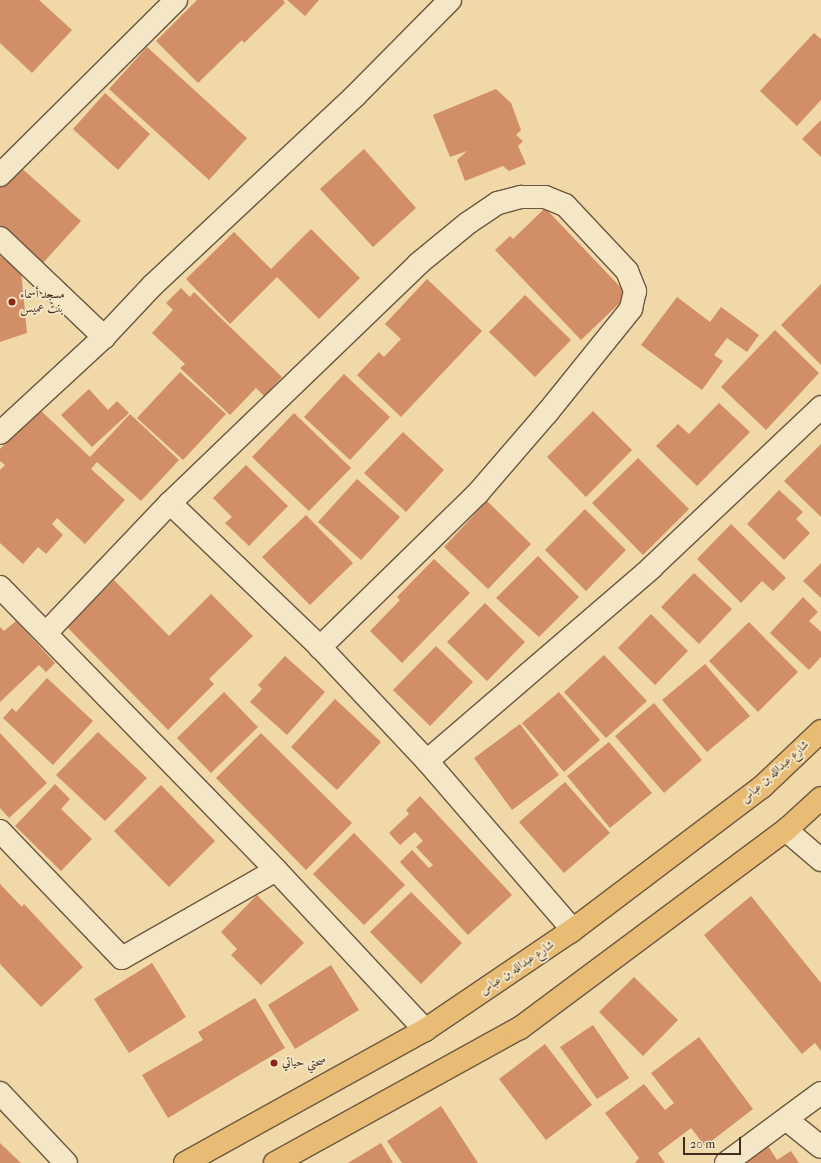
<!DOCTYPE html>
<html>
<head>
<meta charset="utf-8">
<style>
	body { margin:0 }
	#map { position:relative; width:821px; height:1163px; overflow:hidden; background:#f0d8a8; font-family:"IM FELL French Canon",Amiri,serif }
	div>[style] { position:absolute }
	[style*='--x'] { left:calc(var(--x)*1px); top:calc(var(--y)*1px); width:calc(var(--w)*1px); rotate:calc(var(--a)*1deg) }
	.building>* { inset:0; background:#d28e66 }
	.roads { filter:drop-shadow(1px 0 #6d5740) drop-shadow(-1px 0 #6d5740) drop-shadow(0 1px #6d5740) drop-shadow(0 -1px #6d5740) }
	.street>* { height:22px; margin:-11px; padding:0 11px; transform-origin:11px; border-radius:11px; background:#f5e6c6 }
	.secondary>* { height:22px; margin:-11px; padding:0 11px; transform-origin:11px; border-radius:11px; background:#f5e6c6 }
	.primary>* { height:22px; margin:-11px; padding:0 11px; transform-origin:11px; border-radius:11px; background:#e8bc74 }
	.dots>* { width:11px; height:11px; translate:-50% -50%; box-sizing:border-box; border:2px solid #f5e6c6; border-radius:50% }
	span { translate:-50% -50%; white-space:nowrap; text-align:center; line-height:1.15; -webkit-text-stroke:4px #f5e6c6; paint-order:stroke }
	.poi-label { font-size:12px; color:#412c1e }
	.left { translate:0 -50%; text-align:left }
	.street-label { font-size:12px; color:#412c1e }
	.scale { position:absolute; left:683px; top:1137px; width:58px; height:18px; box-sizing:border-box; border:2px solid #412c1e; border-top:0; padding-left:5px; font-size:12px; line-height:14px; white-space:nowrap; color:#412c1e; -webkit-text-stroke:3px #f5e6c6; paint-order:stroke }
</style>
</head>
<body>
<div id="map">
	<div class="building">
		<i style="clip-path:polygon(0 0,39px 0,72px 30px,32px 73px,0 43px)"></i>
		<i style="clip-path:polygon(197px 0,283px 0,285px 3px,244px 43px,242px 40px,198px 83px,156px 41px)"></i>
		<i style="clip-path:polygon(287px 0,319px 0,305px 16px)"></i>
		<i style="clip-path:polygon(814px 33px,821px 39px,821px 100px,797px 126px,760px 91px)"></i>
		<i style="clip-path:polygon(147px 47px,247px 138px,209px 180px,109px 89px)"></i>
		<i style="clip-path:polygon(496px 89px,511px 103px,521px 130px,516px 135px,523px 141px,518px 146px,526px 164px,509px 171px,503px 166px,465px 181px,457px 160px,467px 151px,450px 157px,433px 115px)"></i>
		<i style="clip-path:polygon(105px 93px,150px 134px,118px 170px,73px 129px)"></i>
		<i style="clip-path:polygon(821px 120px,821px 157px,802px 139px)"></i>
		<i style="clip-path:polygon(364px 149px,416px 208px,373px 247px,320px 189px)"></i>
		<i style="clip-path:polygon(18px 165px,81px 221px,42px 264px,0 226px,0 185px)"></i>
		<i style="clip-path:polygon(545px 208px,628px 295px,581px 340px,495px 250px,510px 236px,513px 239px)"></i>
		<i style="clip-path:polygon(311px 229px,360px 278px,319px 319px,277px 277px,230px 324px,186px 279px,234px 232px,271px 269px)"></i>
		<i style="clip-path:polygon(0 256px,21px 271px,27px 333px,0 342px)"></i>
		<i style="clip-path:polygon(427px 279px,482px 331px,401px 417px,357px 375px,379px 352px,384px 357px,401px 339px,385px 324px)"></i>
		<i style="clip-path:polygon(821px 284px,821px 365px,781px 325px)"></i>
		<i style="clip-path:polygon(181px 288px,190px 297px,194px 292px,282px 377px,264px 396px,256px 388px,230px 415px,180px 368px,185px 364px,152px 333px,173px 310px,166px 303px)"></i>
		<i style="clip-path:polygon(525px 295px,571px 340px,535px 377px,489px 332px)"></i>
		<i style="clip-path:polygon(677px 297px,710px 322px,721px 307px,759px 335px,747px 352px,727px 338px,714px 355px,723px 361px,702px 390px,641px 345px)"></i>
		<i style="clip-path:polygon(775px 330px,819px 373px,766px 430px,721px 387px)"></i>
		<i style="clip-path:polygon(180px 372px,226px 414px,183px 460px,137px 418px)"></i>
		<i style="clip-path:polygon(344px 374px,390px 417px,350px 460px,304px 417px)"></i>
		<i style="clip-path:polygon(89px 389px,108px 410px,117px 401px,129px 413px,92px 447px,61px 415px)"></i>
		<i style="clip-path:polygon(719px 403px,750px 432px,697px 486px,656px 446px,678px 424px,689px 434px)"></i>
		<i style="clip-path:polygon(38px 408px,90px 457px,130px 414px,179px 460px,141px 501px,97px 462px,91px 469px,125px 500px,85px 544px,57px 518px,52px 524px,63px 535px,46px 554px,38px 547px,23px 564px,0 543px,0 470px,5px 465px,0 461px,0 449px)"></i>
		<i style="clip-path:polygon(593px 411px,632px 450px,586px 497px,547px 457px)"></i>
		<i style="clip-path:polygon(294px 413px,351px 468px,309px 511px,252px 457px)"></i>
		<i style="clip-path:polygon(403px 432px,444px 470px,406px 512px,364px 473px)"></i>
		<i style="clip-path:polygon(821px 444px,821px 517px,784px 481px)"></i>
		<i style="clip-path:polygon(638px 458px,689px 509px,643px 555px,592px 503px)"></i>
		<i style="clip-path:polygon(246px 465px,288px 506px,249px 546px,225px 523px,232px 517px,213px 498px)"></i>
		<i style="clip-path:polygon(357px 479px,400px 517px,361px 560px,318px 522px)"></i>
		<i style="clip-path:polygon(779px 490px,803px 512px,796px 519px,810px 533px,784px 560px,747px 524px)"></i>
		<i style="clip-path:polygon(487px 501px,531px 544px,488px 589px,444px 547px)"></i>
		<i style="clip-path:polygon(585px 509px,626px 550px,586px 591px,545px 550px)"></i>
		<i style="clip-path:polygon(306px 515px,353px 563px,310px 605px,262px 557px)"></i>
		<i style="clip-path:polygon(731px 524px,786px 578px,773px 591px,762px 581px,741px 603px,697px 559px)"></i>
		<i style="clip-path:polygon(538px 556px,579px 597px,539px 637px,496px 598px)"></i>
		<i style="clip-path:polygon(434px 559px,470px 593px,402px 663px,370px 631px,400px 600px,397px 597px)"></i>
		<i style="clip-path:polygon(821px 563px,821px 598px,803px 581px)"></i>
		<i style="clip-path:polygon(694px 573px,732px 609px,699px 644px,661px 607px)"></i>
		<i style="clip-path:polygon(114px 580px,169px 636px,211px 594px,253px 636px,209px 679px,214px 684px,168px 730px,67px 627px)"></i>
		<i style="clip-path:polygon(803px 597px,818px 612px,809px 621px,821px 632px,821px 657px,809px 670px,770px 633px)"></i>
		<i style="clip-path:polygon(485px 603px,525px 642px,487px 681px,447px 642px)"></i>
		<i style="clip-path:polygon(651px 614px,688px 651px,655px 685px,618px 648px)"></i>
		<i style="clip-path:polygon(16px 621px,55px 663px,46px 672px,39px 665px,0 702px,0 627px,4px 631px)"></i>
		<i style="clip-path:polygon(749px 622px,798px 672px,758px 712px,709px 661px)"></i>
		<i style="clip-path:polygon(436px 646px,473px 682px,430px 726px,393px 690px)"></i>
		<i style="clip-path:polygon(604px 655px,647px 701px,606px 738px,564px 692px)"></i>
		<i style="clip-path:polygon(285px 656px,325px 692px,287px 735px,250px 702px,262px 689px,258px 685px)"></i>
		<i style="clip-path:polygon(705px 664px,750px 716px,707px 752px,662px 700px)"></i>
		<i style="clip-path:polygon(47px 678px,93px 721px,53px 765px,3px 718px,12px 708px,16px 712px)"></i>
		<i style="clip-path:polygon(224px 692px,258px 727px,211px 773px,177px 738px)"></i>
		<i style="clip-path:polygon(559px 692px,600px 740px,564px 772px,522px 723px)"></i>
		<i style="clip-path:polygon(335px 699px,381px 742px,337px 790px,291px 747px)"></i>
		<i style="clip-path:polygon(654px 703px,702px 760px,664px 793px,615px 736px)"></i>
		<i style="clip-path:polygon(520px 724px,559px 775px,512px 810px,474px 758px)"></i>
		<i style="clip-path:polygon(98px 732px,147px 778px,105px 821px,56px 775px)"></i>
		<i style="clip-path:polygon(0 733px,47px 783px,9px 818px,0 808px)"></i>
		<i style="clip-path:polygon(261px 733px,352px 823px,306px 870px,216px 778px)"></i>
		<i style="clip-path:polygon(609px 742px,652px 793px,610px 828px,567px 776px)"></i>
		<i style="clip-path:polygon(565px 782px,610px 833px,564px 873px,519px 822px)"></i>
		<i style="clip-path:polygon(55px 784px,70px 799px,61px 809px,92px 839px,61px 871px,15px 826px)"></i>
		<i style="clip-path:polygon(161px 785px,215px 841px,169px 887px,114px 831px)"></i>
		<i style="clip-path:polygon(420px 796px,512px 895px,468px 935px,400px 862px,412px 850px,429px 868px,433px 865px,416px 847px,423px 841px,415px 832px,400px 845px,389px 833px,409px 814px,406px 810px)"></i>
		<i style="clip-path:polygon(354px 833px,405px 885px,364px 925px,313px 874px)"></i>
		<i style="clip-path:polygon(0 884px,22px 907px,24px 904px,83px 967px,41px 1007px,0 964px)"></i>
		<i style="clip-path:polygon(411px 892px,462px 943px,421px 984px,370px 932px)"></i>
		<i style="clip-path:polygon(257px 895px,304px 943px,261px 985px,231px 955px,237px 949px,221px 932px)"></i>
		<i style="clip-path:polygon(751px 896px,821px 983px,821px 1051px,815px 1043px,802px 1054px,704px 935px)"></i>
		<i style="clip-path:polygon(152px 963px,186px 1017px,129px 1053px,94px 999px)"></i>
		<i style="clip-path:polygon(331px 965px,359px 1010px,295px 1049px,268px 1005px)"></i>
		<i style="clip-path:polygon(634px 977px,678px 1020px,643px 1056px,599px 1012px)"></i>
		<i style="clip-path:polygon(255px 998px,285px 1048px,168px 1118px,142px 1075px,203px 1040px,198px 1032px)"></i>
		<i style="clip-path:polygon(593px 1025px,629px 1078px,597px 1099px,560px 1047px)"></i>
		<i style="clip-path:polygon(699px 1037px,753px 1109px,705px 1146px,691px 1128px,658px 1153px,665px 1163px,635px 1163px,639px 1158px,605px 1113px,644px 1084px,665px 1110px,674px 1103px,651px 1073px)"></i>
		<i style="clip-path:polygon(545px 1044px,592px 1105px,546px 1140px,499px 1079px)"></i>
		<i style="clip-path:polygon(441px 1106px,478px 1163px,402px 1163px,387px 1141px)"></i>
		<i style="clip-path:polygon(0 1143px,21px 1163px,0 1163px)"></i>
		<i style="clip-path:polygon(381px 1143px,393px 1163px,348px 1163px)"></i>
		<i style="clip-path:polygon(768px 1146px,777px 1160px,791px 1151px,799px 1163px,742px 1163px)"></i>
	</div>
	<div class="roads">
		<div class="street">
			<i style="--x:0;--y:175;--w:248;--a:-44.8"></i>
			<i style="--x:0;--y:238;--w:144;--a:43.6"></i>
			<i style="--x:0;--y:433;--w:142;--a:-42.7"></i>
			<i style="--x:104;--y:337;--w:71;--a:-46.7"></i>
			<i style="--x:153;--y:285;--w:277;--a:-43.1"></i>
			<i style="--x:355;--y:96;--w:135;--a:-45.3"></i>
			<i style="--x:170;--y:503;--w:208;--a:43.8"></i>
			<i style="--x:320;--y:647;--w:156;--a:46.8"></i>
			<i style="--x:427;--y:761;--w:223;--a:49.2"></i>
			<i style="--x:0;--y:587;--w:395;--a:45.7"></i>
			<i style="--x:276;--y:870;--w:219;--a:47"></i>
			<i style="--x:47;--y:632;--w:178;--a:-46.4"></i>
			<i style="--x:170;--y:503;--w:344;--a:-43.9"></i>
			<i style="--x:418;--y:264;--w:65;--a:-39.4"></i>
			<i style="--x:468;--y:223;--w:36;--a:-34"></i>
			<i style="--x:498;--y:203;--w:24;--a:-15"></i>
			<i style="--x:521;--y:197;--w:24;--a:0"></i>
			<i style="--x:545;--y:197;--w:22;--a:22"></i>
			<i style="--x:565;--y:205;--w:91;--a:46.8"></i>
			<i style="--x:627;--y:271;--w:22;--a:68"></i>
			<i style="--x:635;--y:291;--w:18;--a:103"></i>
			<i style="--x:631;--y:309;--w:134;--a:128.9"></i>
			<i style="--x:547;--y:413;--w:106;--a:130.8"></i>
			<i style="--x:478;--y:493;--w:221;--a:135.7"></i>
			<i style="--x:427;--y:761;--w:296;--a:-40.7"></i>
			<i style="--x:651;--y:568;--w:234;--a:-43.4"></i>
			<i style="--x:0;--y:831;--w:176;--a:46.2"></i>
			<i style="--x:122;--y:958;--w:177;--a:-29.7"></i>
			<i style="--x:0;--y:1093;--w:96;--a:46.7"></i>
			<i style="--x:787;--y:1120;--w:43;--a:38.5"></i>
			<i style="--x:726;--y:1163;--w:118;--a:-36.4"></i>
		</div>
		<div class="secondary">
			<i style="--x:786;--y:830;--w:46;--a:40.6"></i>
		</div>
		<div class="primary">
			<i style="--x:185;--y:1163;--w:274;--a:-29"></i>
			<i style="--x:425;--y:1030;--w:175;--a:-34.1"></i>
			<i style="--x:570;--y:932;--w:241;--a:-37.1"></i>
			<i style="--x:762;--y:787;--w:81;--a:-43.5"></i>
			<i style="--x:275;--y:1163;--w:280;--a:-28.9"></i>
			<i style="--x:520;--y:1028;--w:332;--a:-36.7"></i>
			<i style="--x:786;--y:830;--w:47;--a:-42.4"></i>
		</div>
	</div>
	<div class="dots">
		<i style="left:12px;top:302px;background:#8f2418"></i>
		<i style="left:274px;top:1063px;background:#8f2418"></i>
	</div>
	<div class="poi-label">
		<span class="left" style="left:20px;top:302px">مسجد أسماء<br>بنت عميس</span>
		<span class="left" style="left:282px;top:1063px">صحتي حياتي</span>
	</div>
	<div class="street-label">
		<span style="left:775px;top:772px;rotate:-42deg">شارع عبدالله بن عباس</span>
		<span style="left:517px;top:968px;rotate:-34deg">شارع عبدالله بن عباس</span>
	</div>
	<div class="scale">20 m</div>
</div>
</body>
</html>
